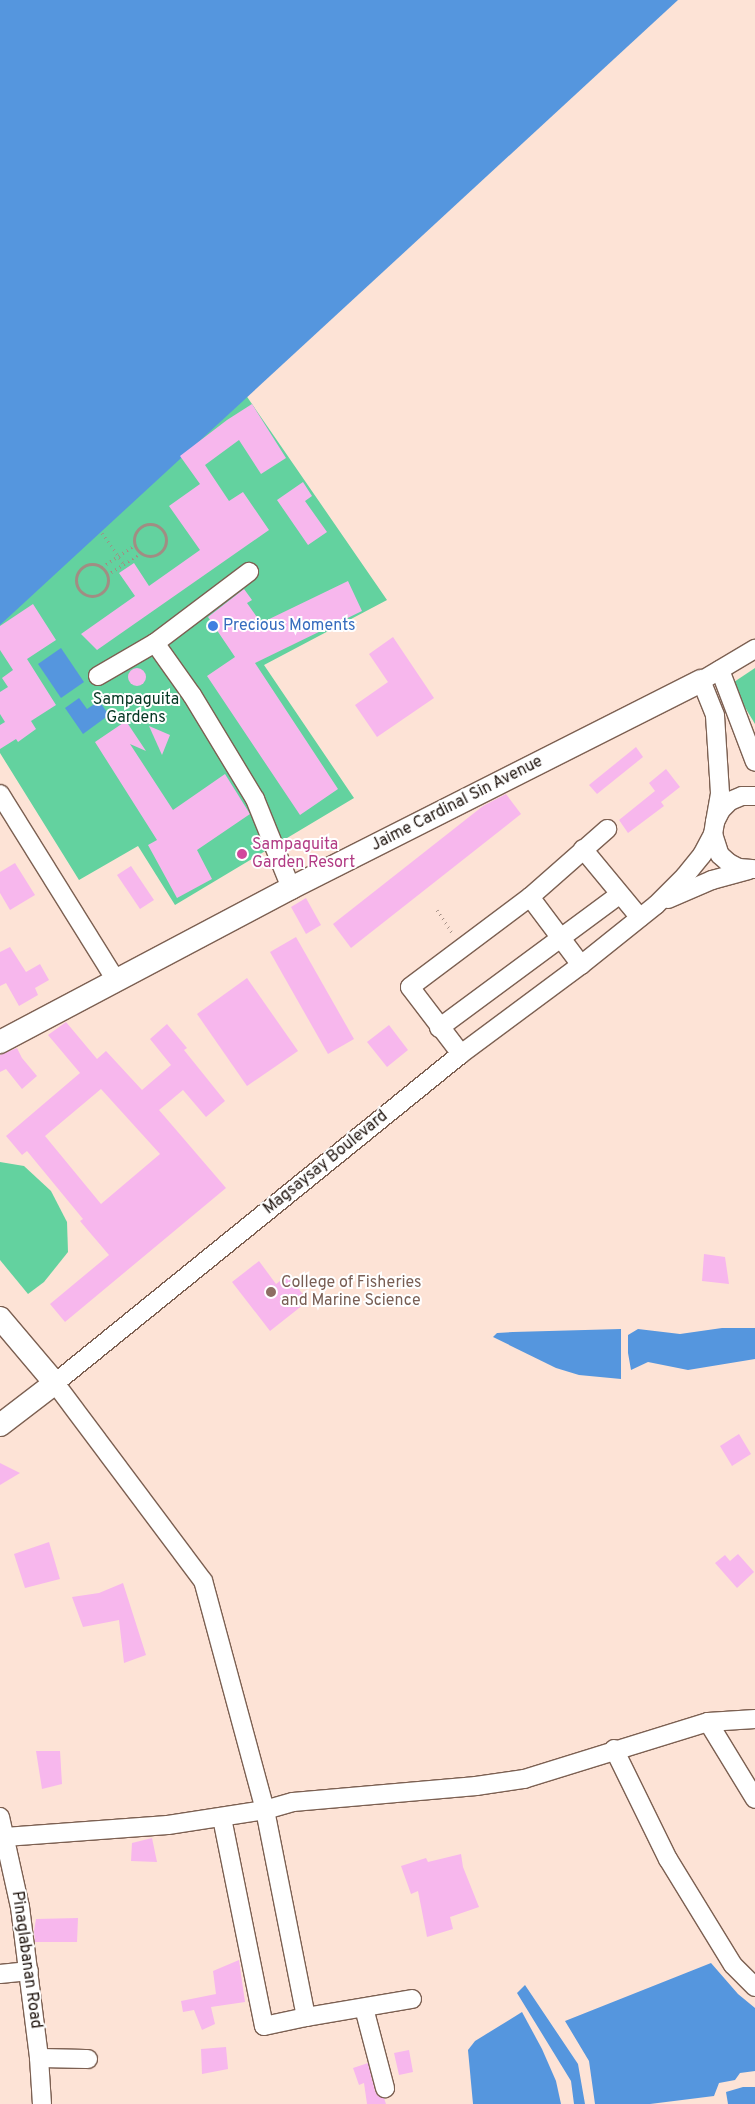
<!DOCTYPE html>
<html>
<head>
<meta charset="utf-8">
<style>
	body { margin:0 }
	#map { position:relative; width:755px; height:2104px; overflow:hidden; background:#fde3d6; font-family:Overpass,sans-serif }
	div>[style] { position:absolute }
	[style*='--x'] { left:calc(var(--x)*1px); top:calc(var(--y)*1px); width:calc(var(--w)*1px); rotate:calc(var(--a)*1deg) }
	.green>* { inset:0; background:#63d29f }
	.water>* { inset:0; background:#5596de }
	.building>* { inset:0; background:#f7b7ed }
	.round { border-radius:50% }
	.path>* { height:3px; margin-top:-1.5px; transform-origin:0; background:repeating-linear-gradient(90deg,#a18d83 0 1px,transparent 0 5px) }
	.path>.ring { margin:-1.5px; padding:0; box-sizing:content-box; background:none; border:3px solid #a18d83; border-radius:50% }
	.roads { filter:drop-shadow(1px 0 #7c6052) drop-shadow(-1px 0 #7c6052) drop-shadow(0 1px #7c6052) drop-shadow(0 -1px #7c6052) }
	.minor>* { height:18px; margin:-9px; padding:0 9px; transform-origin:9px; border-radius:9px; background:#fff }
	.major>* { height:22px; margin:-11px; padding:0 11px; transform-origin:11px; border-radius:11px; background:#fff }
	.dots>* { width:14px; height:14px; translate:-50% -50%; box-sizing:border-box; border:2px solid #fff; border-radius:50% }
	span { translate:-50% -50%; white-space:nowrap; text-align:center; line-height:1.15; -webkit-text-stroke:4px #fff; paint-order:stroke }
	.shop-label { font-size:16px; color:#366cbe }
	.left { translate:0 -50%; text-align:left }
	.park-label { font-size:16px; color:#043723 }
	.street-label { font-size:16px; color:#1d120c }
	.hotel-label { font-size:16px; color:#b23c85 }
	.education-label { font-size:16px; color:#785e54 }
</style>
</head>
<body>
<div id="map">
	<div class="green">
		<i style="clip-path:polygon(243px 391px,387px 600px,264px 665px,354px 798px,175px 905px,138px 846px,79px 880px,0 753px,0 613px)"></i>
		<i style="clip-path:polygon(755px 668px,755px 724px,731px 684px)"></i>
		<i style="clip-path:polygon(0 1162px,24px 1166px,51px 1191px,67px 1222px,68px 1252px,44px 1282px,28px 1294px,0 1260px)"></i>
	</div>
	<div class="water">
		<i style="clip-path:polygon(0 0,678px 0,0 625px)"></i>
		<i style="clip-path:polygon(61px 648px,84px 682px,61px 698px,38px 664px)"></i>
		<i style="clip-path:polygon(79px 698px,87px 709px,99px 701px,109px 715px,83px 734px,65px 708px)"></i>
		<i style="clip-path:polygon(722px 1328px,755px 1328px,755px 1359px,688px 1370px,648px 1362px,631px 1370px,628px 1353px,628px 1335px,638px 1329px,680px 1334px)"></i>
		<i style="clip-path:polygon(621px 1329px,621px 1379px,579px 1375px,556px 1368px,493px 1337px,497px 1333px,513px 1332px)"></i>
		<i style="clip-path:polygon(711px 1963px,738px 1994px,755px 2008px,755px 2071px,740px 2073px,735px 2080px,719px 2083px,714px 2096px,650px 2104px,595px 2104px,589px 2061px,565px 2021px)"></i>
		<i style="clip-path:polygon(525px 1985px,578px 2064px,585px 2104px,574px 2104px,571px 2081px,517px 1993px)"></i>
		<i style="clip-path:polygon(522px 2012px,542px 2049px,556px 2081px,561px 2104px,473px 2104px,468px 2050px,475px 2041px)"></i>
		<i style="clip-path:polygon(743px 2087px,755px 2087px,755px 2104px,728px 2104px,726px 2092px)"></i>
	</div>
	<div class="building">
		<i style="clip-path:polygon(252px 404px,286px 458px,261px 474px,239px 440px,205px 465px,229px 501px,243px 492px,269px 530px,97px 650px,81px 634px,135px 596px,119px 573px,134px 563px,149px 586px,200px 550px,169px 506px,200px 484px,180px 456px,227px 420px)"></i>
		<i style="clip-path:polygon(303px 482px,312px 496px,305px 501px,327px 532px,308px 545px,277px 500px)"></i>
		<i style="clip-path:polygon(348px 581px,362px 611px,255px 663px,338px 789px,300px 815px,207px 676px,235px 657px,208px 617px,244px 589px,252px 600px,247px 603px,261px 623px)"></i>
		<i style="clip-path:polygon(33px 604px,56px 640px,27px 659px,56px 705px,31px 721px,36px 729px,18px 742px,16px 739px,0 749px,0 725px,5px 722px,0 714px,0 692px,8px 687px,2px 678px,13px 670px,0 650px,0 626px)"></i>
		<i style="clip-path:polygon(393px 637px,434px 698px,377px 737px,355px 705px,388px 682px,369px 654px)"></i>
		<i class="round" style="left:128px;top:668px;width:18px;height:18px"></i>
		<i style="clip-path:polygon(126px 721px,146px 751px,130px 744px,173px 810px,225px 774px,250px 814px,197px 850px,212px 879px,177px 898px,148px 845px,157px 840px,95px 742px)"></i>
		<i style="clip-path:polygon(149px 726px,170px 735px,162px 755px)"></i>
		<i style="clip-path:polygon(636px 747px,643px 757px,597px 794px,589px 785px)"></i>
		<i style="clip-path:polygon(666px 769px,680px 787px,661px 802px,664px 806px,628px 833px,619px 820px,655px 791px,649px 783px)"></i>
		<i style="clip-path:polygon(506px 794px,521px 814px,351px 948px,333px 924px,483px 806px)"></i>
		<i style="clip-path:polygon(15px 863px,35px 895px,10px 910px,0 893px,0 872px)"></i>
		<i style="clip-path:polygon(131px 866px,154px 900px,140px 909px,117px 875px)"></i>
		<i style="clip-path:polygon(306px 898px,321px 925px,306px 934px,291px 907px)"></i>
		<i style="clip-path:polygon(296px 937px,354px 1039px,328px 1054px,270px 952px)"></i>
		<i style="clip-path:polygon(10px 947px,26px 972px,40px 964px,49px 980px,35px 988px,38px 995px,19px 1006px,6px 983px,0 986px,0 952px)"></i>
		<i style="clip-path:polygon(247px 978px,298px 1051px,247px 1086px,197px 1014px)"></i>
		<i style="clip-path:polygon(evenodd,66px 1022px,97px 1059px,106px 1051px,142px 1090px,171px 1065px,150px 1039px,167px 1024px,187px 1048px,184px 1050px,225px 1101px,206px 1117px,183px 1090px,159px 1110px,226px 1188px,65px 1322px,50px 1304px,109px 1255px,80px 1221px,83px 1219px,27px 1151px,22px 1155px,6px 1136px,80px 1073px,48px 1035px,66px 1022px,101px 1089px,160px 1154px,101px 1204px,45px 1136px,101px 1089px)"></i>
		<i style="clip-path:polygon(389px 1025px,408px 1050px,387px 1067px,367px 1042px)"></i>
		<i style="clip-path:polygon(17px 1048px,22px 1058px,37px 1076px,22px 1089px,6px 1069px,0 1072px,0 1055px)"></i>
		<i style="clip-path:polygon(704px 1254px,725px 1257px,729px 1284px,702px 1281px)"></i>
		<i style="clip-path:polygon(259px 1261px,276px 1284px,288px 1275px,308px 1301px,270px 1331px,232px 1282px)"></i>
		<i style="clip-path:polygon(739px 1434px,751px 1454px,732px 1466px,720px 1446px)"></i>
		<i style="clip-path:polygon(0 1463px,20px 1473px,0 1485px)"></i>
		<i style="clip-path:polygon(49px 1542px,60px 1579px,25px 1588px,14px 1554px)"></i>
		<i style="clip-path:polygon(738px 1554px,754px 1572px,737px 1588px,715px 1563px,725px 1555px,730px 1561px)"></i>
		<i style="clip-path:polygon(123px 1583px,146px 1655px,124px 1663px,119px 1620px,83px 1627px,72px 1597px,99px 1593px)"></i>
		<i style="clip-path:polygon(36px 1751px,60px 1751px,62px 1784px,42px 1789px)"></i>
		<i style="clip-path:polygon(152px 1838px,157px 1862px,131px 1861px,132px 1843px)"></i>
		<i style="clip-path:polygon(461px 1854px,463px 1867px,479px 1907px,450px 1917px,453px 1929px,427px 1937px,418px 1891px,411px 1894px,401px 1866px,426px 1858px,428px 1862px)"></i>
		<i style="clip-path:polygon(78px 1918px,77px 1942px,35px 1942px,34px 1931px,36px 1919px)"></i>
		<i style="clip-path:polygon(239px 1960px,245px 2002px,211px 2007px,215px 2024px,202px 2030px,194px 2010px,183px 2012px,181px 2001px,216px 1994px,213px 1971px)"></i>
		<i style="clip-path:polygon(226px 2047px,228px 2069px,202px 2074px,201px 2049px)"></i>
		<i style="clip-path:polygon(409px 2050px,413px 2072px,399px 2075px,394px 2053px)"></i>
		<i style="clip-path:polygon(368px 2063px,375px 2091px,378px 2096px,384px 2098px,386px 2104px,367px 2104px,364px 2083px,359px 2085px,353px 2068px)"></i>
	</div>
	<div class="path">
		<i class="ring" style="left:134px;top:524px;width:29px;height:29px"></i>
		<i style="--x:102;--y:533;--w:39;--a:55"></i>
		<i class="ring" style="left:76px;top:564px;width:29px;height:29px"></i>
		<i style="--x:102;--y:567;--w:40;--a:-34"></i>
		<i style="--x:107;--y:575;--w:40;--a:-32.9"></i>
		<i style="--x:437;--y:910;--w:29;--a:56"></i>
	</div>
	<div class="roads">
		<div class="minor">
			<i style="--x:155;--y:643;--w:118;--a:-37.1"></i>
			<i style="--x:720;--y:670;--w:98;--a:69.2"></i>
			<i style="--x:98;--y:676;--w:66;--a:-30.1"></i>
			<i style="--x:155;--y:643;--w:64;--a:54.6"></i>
			<i style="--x:192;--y:695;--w:122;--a:58.8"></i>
			<i style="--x:255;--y:799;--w:96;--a:68"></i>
			<i style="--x:0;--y:794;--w:219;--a:58.1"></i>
			<i style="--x:755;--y:796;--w:13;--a:180"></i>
			<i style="--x:742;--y:796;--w:13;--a:157"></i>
			<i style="--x:730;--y:801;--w:13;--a:135"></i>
			<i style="--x:721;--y:810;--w:13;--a:117"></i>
			<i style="--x:715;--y:822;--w:12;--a:99"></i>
			<i style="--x:713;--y:834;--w:22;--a:72"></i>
			<i style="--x:720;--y:855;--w:12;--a:42"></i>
			<i style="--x:729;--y:863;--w:11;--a:27"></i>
			<i style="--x:739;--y:868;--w:16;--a:4"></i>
			<i style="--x:715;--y:822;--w:29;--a:-80"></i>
			<i style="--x:720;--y:793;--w:78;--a:-93.7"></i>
			<i style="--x:715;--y:715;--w:37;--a:-112"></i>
			<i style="--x:701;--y:681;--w:63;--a:-30.7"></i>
			<i style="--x:583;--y:849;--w:89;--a:50.4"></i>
			<i style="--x:530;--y:897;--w:85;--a:53.1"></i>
			<i style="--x:668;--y:899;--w:48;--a:-23.4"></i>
			<i style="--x:712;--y:880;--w:38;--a:-15"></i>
			<i style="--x:439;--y:1028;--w:225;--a:-36.5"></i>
			<i style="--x:461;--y:1054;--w:84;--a:-127.3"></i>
			<i style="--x:410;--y:987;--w:150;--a:-36.9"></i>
			<i style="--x:530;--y:897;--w:103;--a:-41.4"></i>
			<i style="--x:708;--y:1722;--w:90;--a:58.6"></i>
			<i style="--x:614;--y:1749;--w:123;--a:63.9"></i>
			<i style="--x:668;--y:1859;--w:124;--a:58.5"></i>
			<i style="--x:733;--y:1965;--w:31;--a:45"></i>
			<i style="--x:0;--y:1817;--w:92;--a:77.5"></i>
			<i style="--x:20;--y:1907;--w:152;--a:82.8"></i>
			<i style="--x:39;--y:2058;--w:46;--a:86.3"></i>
			<i style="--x:222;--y:1818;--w:212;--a:78.6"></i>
			<i style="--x:264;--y:2026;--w:43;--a:-12.1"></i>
			<i style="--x:5;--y:1837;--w:163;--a:-4.2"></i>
			<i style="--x:168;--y:1825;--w:98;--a:-8.8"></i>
			<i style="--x:265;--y:1810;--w:29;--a:-16"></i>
			<i style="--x:293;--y:1802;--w:184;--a:-5"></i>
			<i style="--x:476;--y:1786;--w:49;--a:-8.3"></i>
			<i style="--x:524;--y:1779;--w:193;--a:-17.2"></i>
			<i style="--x:708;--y:1722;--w:47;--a:-3.7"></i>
			<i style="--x:0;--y:1974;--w:29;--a:-6"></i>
			<i style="--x:412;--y:1999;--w:108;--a:170.4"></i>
			<i style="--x:306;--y:2017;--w:211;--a:-101.2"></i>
			<i style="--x:265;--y:1810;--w:237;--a:-105.1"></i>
			<i style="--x:203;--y:1581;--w:247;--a:-126.8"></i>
			<i style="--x:55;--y:1383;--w:523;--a:-39.02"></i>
			<i style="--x:461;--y:1054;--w:149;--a:-36.6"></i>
			<i style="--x:581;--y:965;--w:96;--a:-38.7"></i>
			<i style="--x:656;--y:905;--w:41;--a:-45"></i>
			<i style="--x:685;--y:876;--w:27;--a:-51"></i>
			<i style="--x:702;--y:855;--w:24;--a:-62"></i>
			<i style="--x:364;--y:2008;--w:83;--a:75.3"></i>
			<i style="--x:39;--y:2058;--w:49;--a:1.2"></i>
		</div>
		<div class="major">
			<i style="--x:0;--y:1042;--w:329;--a:-27.9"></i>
			<i style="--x:291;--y:888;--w:459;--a:-26.8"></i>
			<i style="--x:0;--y:1318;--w:85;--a:49.8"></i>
			<i style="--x:55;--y:1383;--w:69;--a:142.6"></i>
		</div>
	</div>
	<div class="dots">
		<i style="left:213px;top:626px;background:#3f7fe0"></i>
		<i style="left:242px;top:854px;background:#d1479c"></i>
		<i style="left:271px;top:1292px;background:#8d6e63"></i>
	</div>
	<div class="shop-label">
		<span class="left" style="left:223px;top:626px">Precious Moments</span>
	</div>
	<div class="park-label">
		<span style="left:136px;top:709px">Sampaguita<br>Gardens</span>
	</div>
	<div class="street-label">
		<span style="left:457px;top:804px;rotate:-27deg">Jaime Cardinal Sin Avenue</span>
		<span style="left:326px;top:1163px;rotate:-39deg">Magsaysay Boulevard</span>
		<span style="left:26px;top:1960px;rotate:82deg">Pinaglabanan Road</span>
	</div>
	<div class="hotel-label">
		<span class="left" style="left:252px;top:854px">Sampaguita<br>Garden Resort</span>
	</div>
	<div class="education-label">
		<span class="left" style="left:281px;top:1292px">College of Fisheries<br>and Marine Science</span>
	</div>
</div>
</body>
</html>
